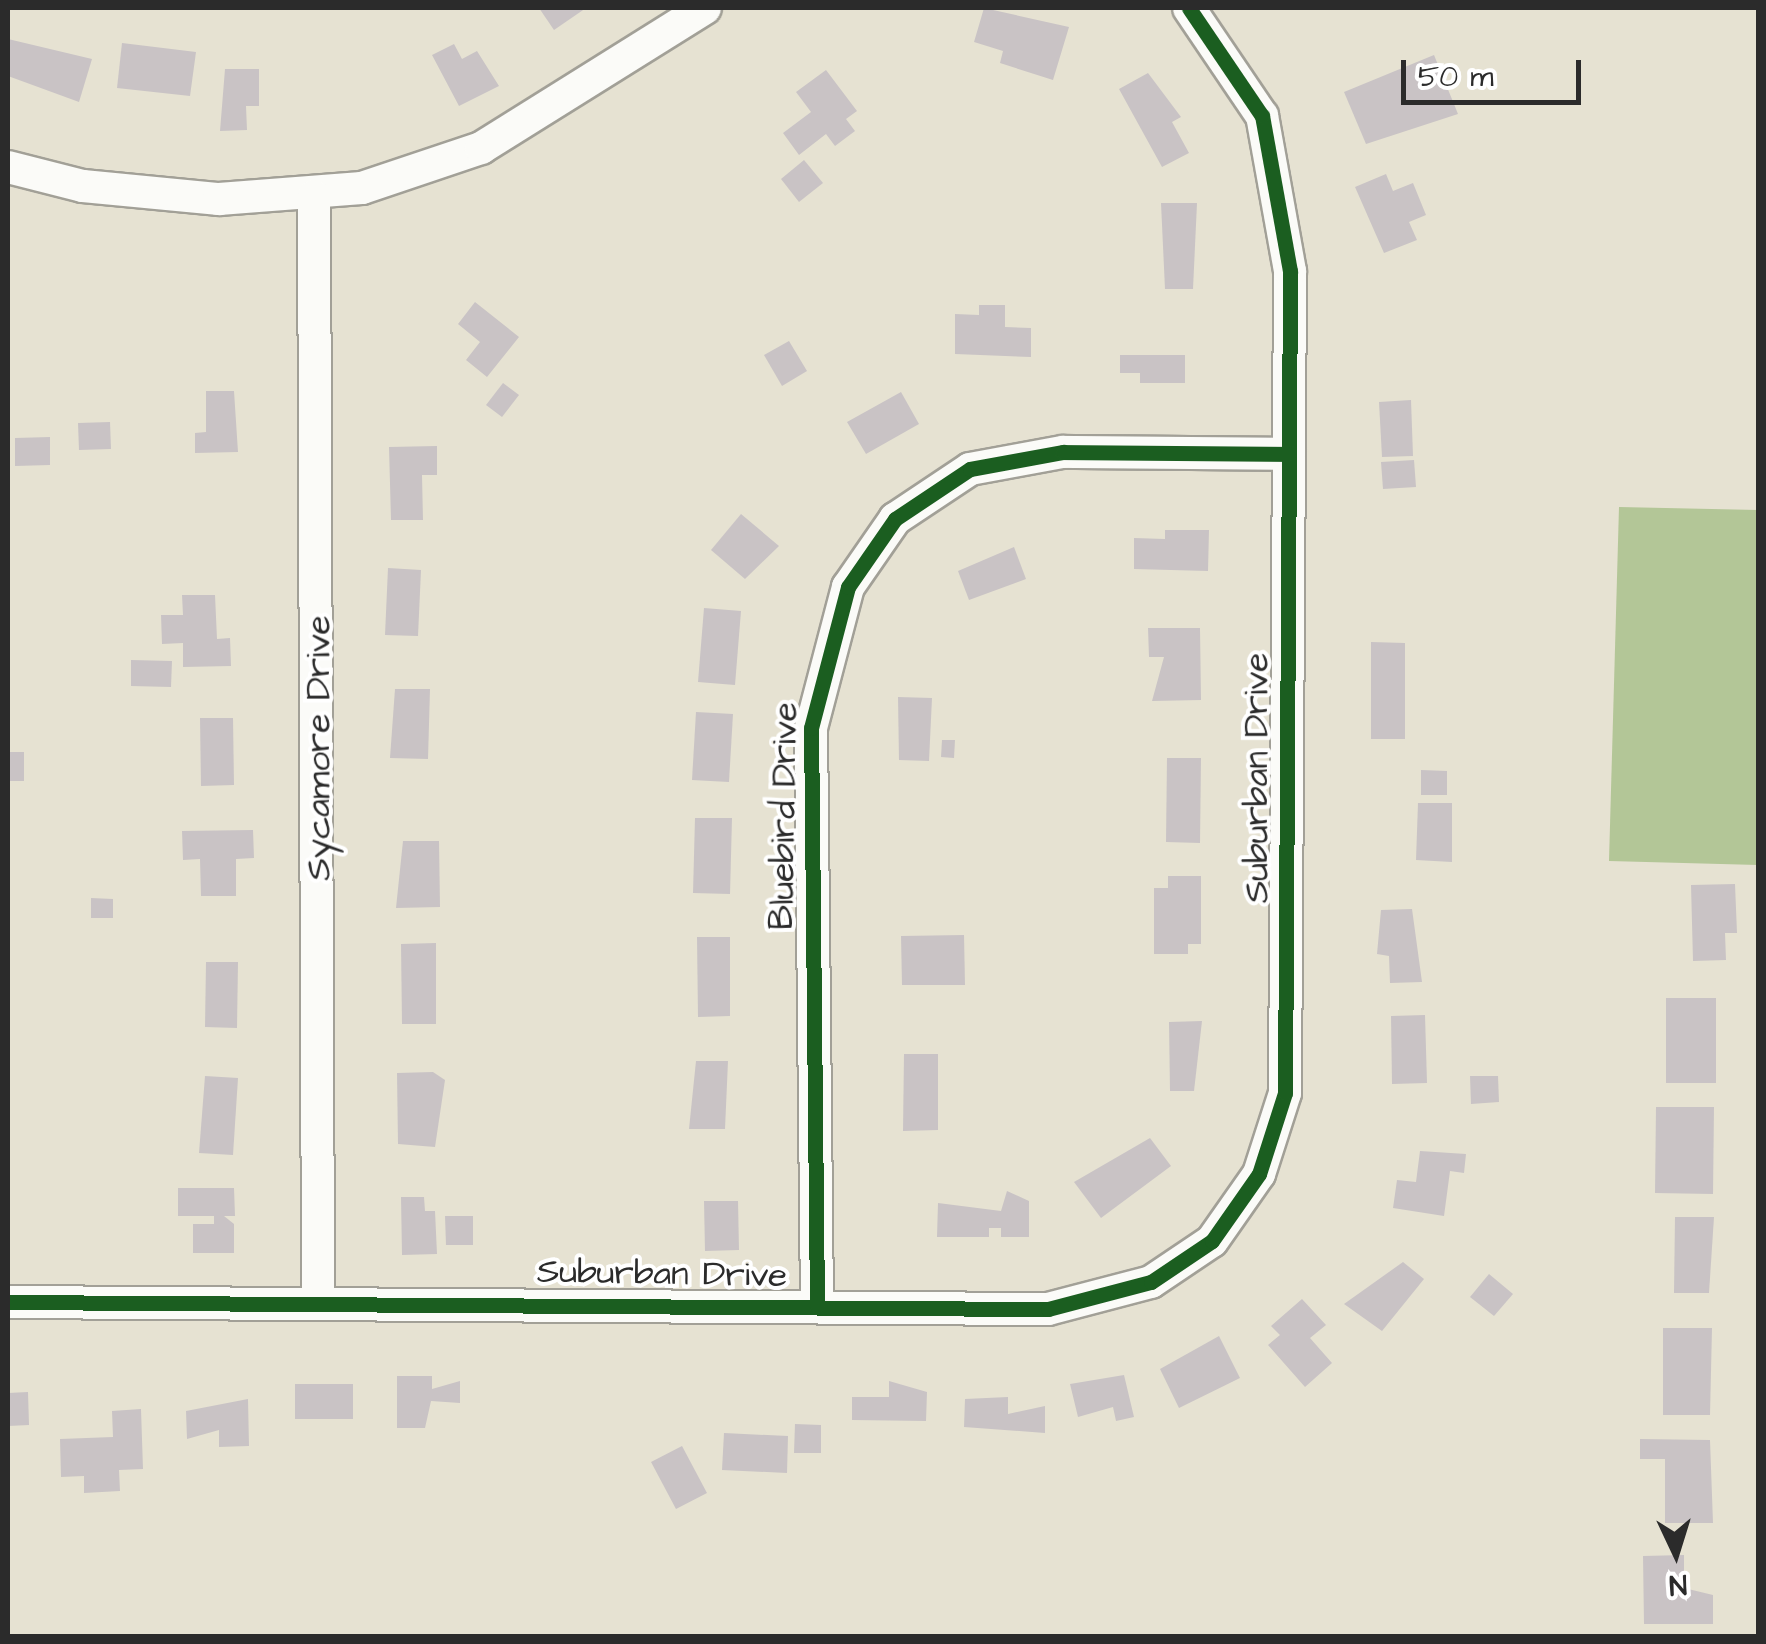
<!DOCTYPE html>
<html>
<head>
<meta charset="utf-8">
<style>
	body { margin:0 }
	#map { position:relative; width:1766px; height:1644px; overflow:hidden; background:#e6e2d2; font-family:"Architects Daughter",sans-serif }
	div>[style] { position:absolute }
	[style*='--x'] { left:calc(var(--x)*1px); top:calc(var(--y)*1px); width:calc(var(--w)*1px); rotate:calc(var(--a)*1deg) }
	.forest>* { inset:0; background:#b3c697 }
	.building>* { inset:0; background:#c9c3c5 }
	.roads { filter:drop-shadow(2px 0 #a2a097) drop-shadow(-2px 0 #a2a097) drop-shadow(0 2px #a2a097) drop-shadow(0 -2px #a2a097) }
	.minor>* { height:32px; margin:-16px; padding:0 16px; transform-origin:16px; border-radius:16px; background:#fbfbf8 }
	.cycleway>* { height:15px; margin:-7.5px; padding:0 7.5px; transform-origin:7.5px; border-radius:7.5px; background:#1b5e20 }
	span { translate:-50% -50%; white-space:nowrap; text-align:center; line-height:1.15; -webkit-text-stroke:8px #fff; paint-order:stroke }
	.street-label { font-size:35px; color:#2b2b2b }
	.frame { position:absolute; inset:0; border:10px solid #2b2b2b; pointer-events:none }
	.north { position:absolute; left:1626px; top:1504px; width:100px; height:100px; -webkit-text-stroke:8px #fff; paint-order:stroke; rotate:176deg; font-size:28px; font-weight:700; line-height:40px; text-align:center; color:#2b2b2b }
	.north::after { content:''; display:block; margin:auto; width:35px; height:45px; background:#2b2b2b; clip-path:polygon(50% 0,100% 100%,50% 72%,0 100%) }
	.scale { position:absolute; left:1401px; top:60px; width:180px; height:45px; box-sizing:border-box; border:5px solid #2b2b2b; border-top:0; padding-left:12px; font-size:30px; line-height:35px; white-space:nowrap; color:#2b2b2b; -webkit-text-stroke:8px #fff; paint-order:stroke }
</style>
</head>
<body>
<div id="map">
	<div class="forest">
		<i style="clip-path:polygon(1619px 507px,1758px 510px,1758px 865px,1609px 861px)"></i>
	</div>
	<div class="building">
		<i style="clip-path:polygon(539px 8px,586px 8px,554px 30px)"></i>
		<i style="clip-path:polygon(984px 8px,1069px 27px,1053px 80px,1000px 63px,1003px 51px,974px 42px)"></i>
		<i style="clip-path:polygon(8px 39px,92px 59px,79px 102px,8px 76px)"></i>
		<i style="clip-path:polygon(122px 43px,196px 52px,190px 96px,117px 88px)"></i>
		<i style="clip-path:polygon(454px 44px,462px 59px,477px 51px,499px 86px,459px 106px,432px 55px)"></i>
		<i style="clip-path:polygon(1434px 55px,1458px 114px,1366px 144px,1344px 92px)"></i>
		<i style="clip-path:polygon(225px 69px,259px 69px,259px 106px,246px 106px,247px 130px,220px 131px)"></i>
		<i style="clip-path:polygon(826px 70px,857px 111px,846px 119px,855px 131px,835px 146px,826px 134px,799px 155px,783px 133px,811px 112px,796px 92px)"></i>
		<i style="clip-path:polygon(1148px 73px,1181px 117px,1172px 122px,1189px 153px,1162px 167px,1119px 89px)"></i>
		<i style="clip-path:polygon(804px 160px,823px 183px,799px 202px,781px 179px)"></i>
		<i style="clip-path:polygon(1386px 174px,1393px 191px,1413px 183px,1426px 215px,1409px 222px,1417px 240px,1384px 253px,1355px 187px)"></i>
		<i style="clip-path:polygon(1161px 203px,1197px 203px,1193px 289px,1165px 289px)"></i>
		<i style="clip-path:polygon(475px 302px,519px 337px,487px 377px,466px 360px,480px 342px,458px 324px)"></i>
		<i style="clip-path:polygon(979px 305px,1005px 305px,1005px 327px,1031px 328px,1031px 357px,955px 354px,955px 314px,979px 315px)"></i>
		<i style="clip-path:polygon(789px 341px,807px 371px,782px 386px,764px 355px)"></i>
		<i style="clip-path:polygon(1120px 355px,1185px 355px,1185px 383px,1140px 383px,1140px 373px,1120px 373px)"></i>
		<i style="clip-path:polygon(503px 383px,519px 395px,502px 417px,486px 405px)"></i>
		<i style="clip-path:polygon(206px 391px,234px 391px,238px 452px,195px 453px,195px 433px,206px 432px)"></i>
		<i style="clip-path:polygon(901px 392px,919px 424px,866px 454px,847px 422px)"></i>
		<i style="clip-path:polygon(1411px 400px,1413px 456px,1382px 457px,1379px 402px)"></i>
		<i style="clip-path:polygon(110px 422px,111px 449px,79px 450px,78px 423px)"></i>
		<i style="clip-path:polygon(50px 437px,50px 465px,15px 466px,15px 438px)"></i>
		<i style="clip-path:polygon(437px 446px,437px 475px,422px 475px,423px 520px,391px 520px,389px 447px)"></i>
		<i style="clip-path:polygon(1414px 460px,1416px 487px,1383px 489px,1381px 462px)"></i>
		<i style="clip-path:polygon(741px 514px,779px 546px,745px 579px,711px 550px)"></i>
		<i style="clip-path:polygon(1165px 530px,1209px 530px,1208px 571px,1134px 569px,1134px 538px,1165px 539px)"></i>
		<i style="clip-path:polygon(1014px 547px,1026px 579px,969px 600px,958px 571px)"></i>
		<i style="clip-path:polygon(388px 568px,421px 570px,418px 636px,385px 635px)"></i>
		<i style="clip-path:polygon(182px 595px,215px 595px,217px 639px,230px 638px,231px 666px,183px 667px,183px 643px,162px 644px,161px 615px,183px 615px)"></i>
		<i style="clip-path:polygon(704px 608px,741px 611px,735px 685px,698px 682px)"></i>
		<i style="clip-path:polygon(1148px 628px,1200px 628px,1201px 700px,1152px 701px,1164px 657px,1149px 657px)"></i>
		<i style="clip-path:polygon(1371px 642px,1405px 643px,1405px 739px,1371px 739px)"></i>
		<i style="clip-path:polygon(131px 660px,172px 661px,171px 687px,131px 686px)"></i>
		<i style="clip-path:polygon(395px 689px,430px 689px,428px 759px,390px 758px)"></i>
		<i style="clip-path:polygon(898px 697px,932px 698px,929px 761px,899px 760px)"></i>
		<i style="clip-path:polygon(696px 712px,733px 714px,729px 782px,692px 780px)"></i>
		<i style="clip-path:polygon(200px 718px,233px 718px,234px 785px,201px 786px)"></i>
		<i style="clip-path:polygon(942px 740px,955px 740px,954px 758px,941px 757px)"></i>
		<i style="clip-path:polygon(8px 752px,24px 752px,24px 781px,8px 781px)"></i>
		<i style="clip-path:polygon(1167px 758px,1201px 758px,1200px 843px,1166px 842px)"></i>
		<i style="clip-path:polygon(1421px 770px,1447px 771px,1447px 795px,1421px 795px)"></i>
		<i style="clip-path:polygon(1418px 803px,1452px 803px,1452px 862px,1416px 860px)"></i>
		<i style="clip-path:polygon(695px 818px,732px 818px,730px 894px,693px 893px)"></i>
		<i style="clip-path:polygon(253px 830px,254px 858px,236px 859px,236px 896px,201px 896px,200px 859px,183px 860px,182px 831px)"></i>
		<i style="clip-path:polygon(403px 841px,439px 841px,440px 907px,396px 908px)"></i>
		<i style="clip-path:polygon(1168px 876px,1201px 876px,1201px 944px,1188px 944px,1188px 954px,1154px 954px,1154px 888px,1168px 888px)"></i>
		<i style="clip-path:polygon(1735px 884px,1737px 933px,1725px 933px,1726px 960px,1693px 961px,1691px 885px)"></i>
		<i style="clip-path:polygon(91px 898px,113px 899px,113px 918px,91px 918px)"></i>
		<i style="clip-path:polygon(1412px 909px,1422px 982px,1390px 983px,1389px 956px,1377px 954px,1381px 910px)"></i>
		<i style="clip-path:polygon(964px 935px,965px 985px,902px 985px,901px 936px)"></i>
		<i style="clip-path:polygon(697px 937px,730px 937px,730px 1016px,698px 1017px)"></i>
		<i style="clip-path:polygon(436px 943px,436px 1024px,402px 1024px,401px 944px)"></i>
		<i style="clip-path:polygon(206px 962px,238px 962px,237px 1028px,205px 1027px)"></i>
		<i style="clip-path:polygon(1666px 998px,1716px 998px,1716px 1083px,1666px 1083px)"></i>
		<i style="clip-path:polygon(1425px 1015px,1427px 1083px,1392px 1084px,1391px 1016px)"></i>
		<i style="clip-path:polygon(1202px 1021px,1194px 1091px,1170px 1091px,1169px 1022px)"></i>
		<i style="clip-path:polygon(904px 1054px,938px 1054px,938px 1130px,903px 1131px)"></i>
		<i style="clip-path:polygon(696px 1061px,728px 1061px,725px 1129px,689px 1129px)"></i>
		<i style="clip-path:polygon(433px 1072px,445px 1080px,435px 1147px,398px 1144px,397px 1073px)"></i>
		<i style="clip-path:polygon(205px 1076px,238px 1078px,233px 1155px,199px 1153px)"></i>
		<i style="clip-path:polygon(1470px 1076px,1498px 1076px,1499px 1102px,1471px 1104px)"></i>
		<i style="clip-path:polygon(1656px 1107px,1714px 1107px,1713px 1194px,1655px 1193px)"></i>
		<i style="clip-path:polygon(1150px 1138px,1171px 1166px,1101px 1218px,1074px 1182px)"></i>
		<i style="clip-path:polygon(1420px 1151px,1466px 1154px,1464px 1173px,1450px 1171px,1444px 1216px,1393px 1208px,1397px 1180px,1416px 1182px)"></i>
		<i style="clip-path:polygon(178px 1188px,234px 1188px,235px 1216px,224px 1216px,234px 1224px,234px 1253px,193px 1253px,193px 1224px,214px 1224px,214px 1216px,178px 1216px)"></i>
		<i style="clip-path:polygon(1007px 1191px,1029px 1201px,1029px 1237px,1001px 1237px,1001px 1228px,989px 1228px,989px 1237px,937px 1237px,938px 1203px,1001px 1211px)"></i>
		<i style="clip-path:polygon(401px 1197px,424px 1197px,425px 1211px,435px 1211px,437px 1254px,402px 1255px)"></i>
		<i style="clip-path:polygon(704px 1201px,738px 1201px,739px 1250px,705px 1251px)"></i>
		<i style="clip-path:polygon(445px 1216px,473px 1216px,473px 1245px,446px 1245px)"></i>
		<i style="clip-path:polygon(1675px 1217px,1714px 1217px,1709px 1293px,1674px 1293px)"></i>
		<i style="clip-path:polygon(1403px 1262px,1424px 1279px,1382px 1331px,1344px 1304px)"></i>
		<i style="clip-path:polygon(1489px 1274px,1513px 1294px,1494px 1316px,1470px 1297px)"></i>
		<i style="clip-path:polygon(1302px 1299px,1326px 1325px,1310px 1338px,1332px 1363px,1305px 1387px,1268px 1345px,1280px 1335px,1271px 1326px)"></i>
		<i style="clip-path:polygon(1663px 1328px,1712px 1328px,1710px 1415px,1663px 1415px)"></i>
		<i style="clip-path:polygon(1219px 1336px,1240px 1378px,1179px 1408px,1160px 1369px)"></i>
		<i style="clip-path:polygon(1124px 1375px,1134px 1417px,1116px 1421px,1113px 1407px,1078px 1417px,1070px 1384px)"></i>
		<i style="clip-path:polygon(397px 1376px,432px 1376px,432px 1389px,460px 1381px,460px 1403px,431px 1401px,425px 1428px,397px 1428px)"></i>
		<i style="clip-path:polygon(889px 1381px,927px 1392px,926px 1421px,852px 1420px,852px 1397px,889px 1397px)"></i>
		<i style="clip-path:polygon(295px 1384px,353px 1384px,353px 1419px,295px 1419px)"></i>
		<i style="clip-path:polygon(28px 1392px,29px 1425px,8px 1426px,8px 1393px)"></i>
		<i style="clip-path:polygon(1008px 1397px,1008px 1414px,1045px 1406px,1045px 1433px,964px 1427px,965px 1399px)"></i>
		<i style="clip-path:polygon(248px 1399px,249px 1446px,219px 1447px,219px 1430px,187px 1439px,186px 1411px)"></i>
		<i style="clip-path:polygon(141px 1409px,143px 1469px,119px 1470px,120px 1491px,84px 1493px,84px 1476px,61px 1477px,60px 1439px,113px 1437px,112px 1411px)"></i>
		<i style="clip-path:polygon(795px 1424px,821px 1425px,821px 1453px,794px 1453px)"></i>
		<i style="clip-path:polygon(724px 1433px,788px 1436px,787px 1473px,722px 1470px)"></i>
		<i style="clip-path:polygon(1640px 1439px,1710px 1440px,1713px 1523px,1665px 1523px,1665px 1459px,1640px 1459px)"></i>
		<i style="clip-path:polygon(682px 1446px,707px 1493px,676px 1509px,651px 1462px)"></i>
		<i style="clip-path:polygon(1684px 1555px,1684px 1588px,1713px 1595px,1713px 1624px,1644px 1624px,1643px 1556px)"></i>
	</div>
	<div class="roads">
		<div class="minor">
			<i style="--x:8;--y:167;--w:77;--a:14.2"></i>
			<i style="--x:83;--y:186;--w:137;--a:5.5"></i>
			<i style="--x:219;--y:199;--w:143;--a:-4.4"></i>
			<i style="--x:362;--y:188;--w:126;--a:-18.6"></i>
			<i style="--x:481;--y:148;--w:264;--a:-32"></i>
			<i style="--x:314;--y:196;--w:1104;--a:89.79"></i>
			<i style="--x:8;--y:1302;--w:1040;--a:0.39"></i>
			<i style="--x:1048;--y:1309;--w:106;--a:-14.7"></i>
			<i style="--x:1151;--y:1282;--w:73;--a:-33.9"></i>
			<i style="--x:1212;--y:1241;--w:82;--a:-55"></i>
			<i style="--x:1259;--y:1174;--w:85;--a:-72.2"></i>
			<i style="--x:1285;--y:1093;--w:822;--a:-89.65"></i>
			<i style="--x:1290;--y:271;--w:158;--a:-100.2"></i>
			<i style="--x:1262;--y:116;--w:130;--a:-124.1"></i>
			<i style="--x:817;--y:1306;--w:578;--a:-90.59"></i>
			<i style="--x:811;--y:728;--w:146;--a:-75.3"></i>
			<i style="--x:848;--y:587;--w:83;--a:-55.3"></i>
			<i style="--x:895;--y:519;--w:90;--a:-33.7"></i>
			<i style="--x:970;--y:469;--w:95;--a:-10.4"></i>
			<i style="--x:1063;--y:452;--w:226;--a:0.5"></i>
		</div>
	</div>
	<div class="cycleway">
		<i style="--x:8;--y:1302;--w:1040;--a:0.39"></i>
		<i style="--x:1048;--y:1309;--w:106;--a:-14.7"></i>
		<i style="--x:1151;--y:1282;--w:73;--a:-33.9"></i>
		<i style="--x:1212;--y:1241;--w:82;--a:-55"></i>
		<i style="--x:1259;--y:1174;--w:85;--a:-72.2"></i>
		<i style="--x:1285;--y:1093;--w:822;--a:-89.65"></i>
		<i style="--x:1290;--y:271;--w:158;--a:-100.2"></i>
		<i style="--x:1262;--y:116;--w:130;--a:-124.1"></i>
		<i style="--x:817;--y:1306;--w:578;--a:-90.59"></i>
		<i style="--x:811;--y:728;--w:146;--a:-75.3"></i>
		<i style="--x:848;--y:587;--w:83;--a:-55.3"></i>
		<i style="--x:895;--y:519;--w:90;--a:-33.7"></i>
		<i style="--x:970;--y:469;--w:95;--a:-10.4"></i>
		<i style="--x:1063;--y:452;--w:226;--a:0.5"></i>
	</div>
	<div class="street-label">
		<span style="left:319px;top:748px;rotate:-90deg">Sycamore Drive</span>
		<span style="left:1257px;top:778px;rotate:-90deg">Suburban Drive</span>
		<span style="left:784px;top:816px;rotate:-89deg">Bluebird Drive</span>
		<span style="left:662px;top:1274px;rotate:1deg">Suburban Drive</span>
	</div>
	<div class="frame"></div>
	<div class="north">N</div>
	<div class="scale">50 m</div>
</div>
</body>
</html>
